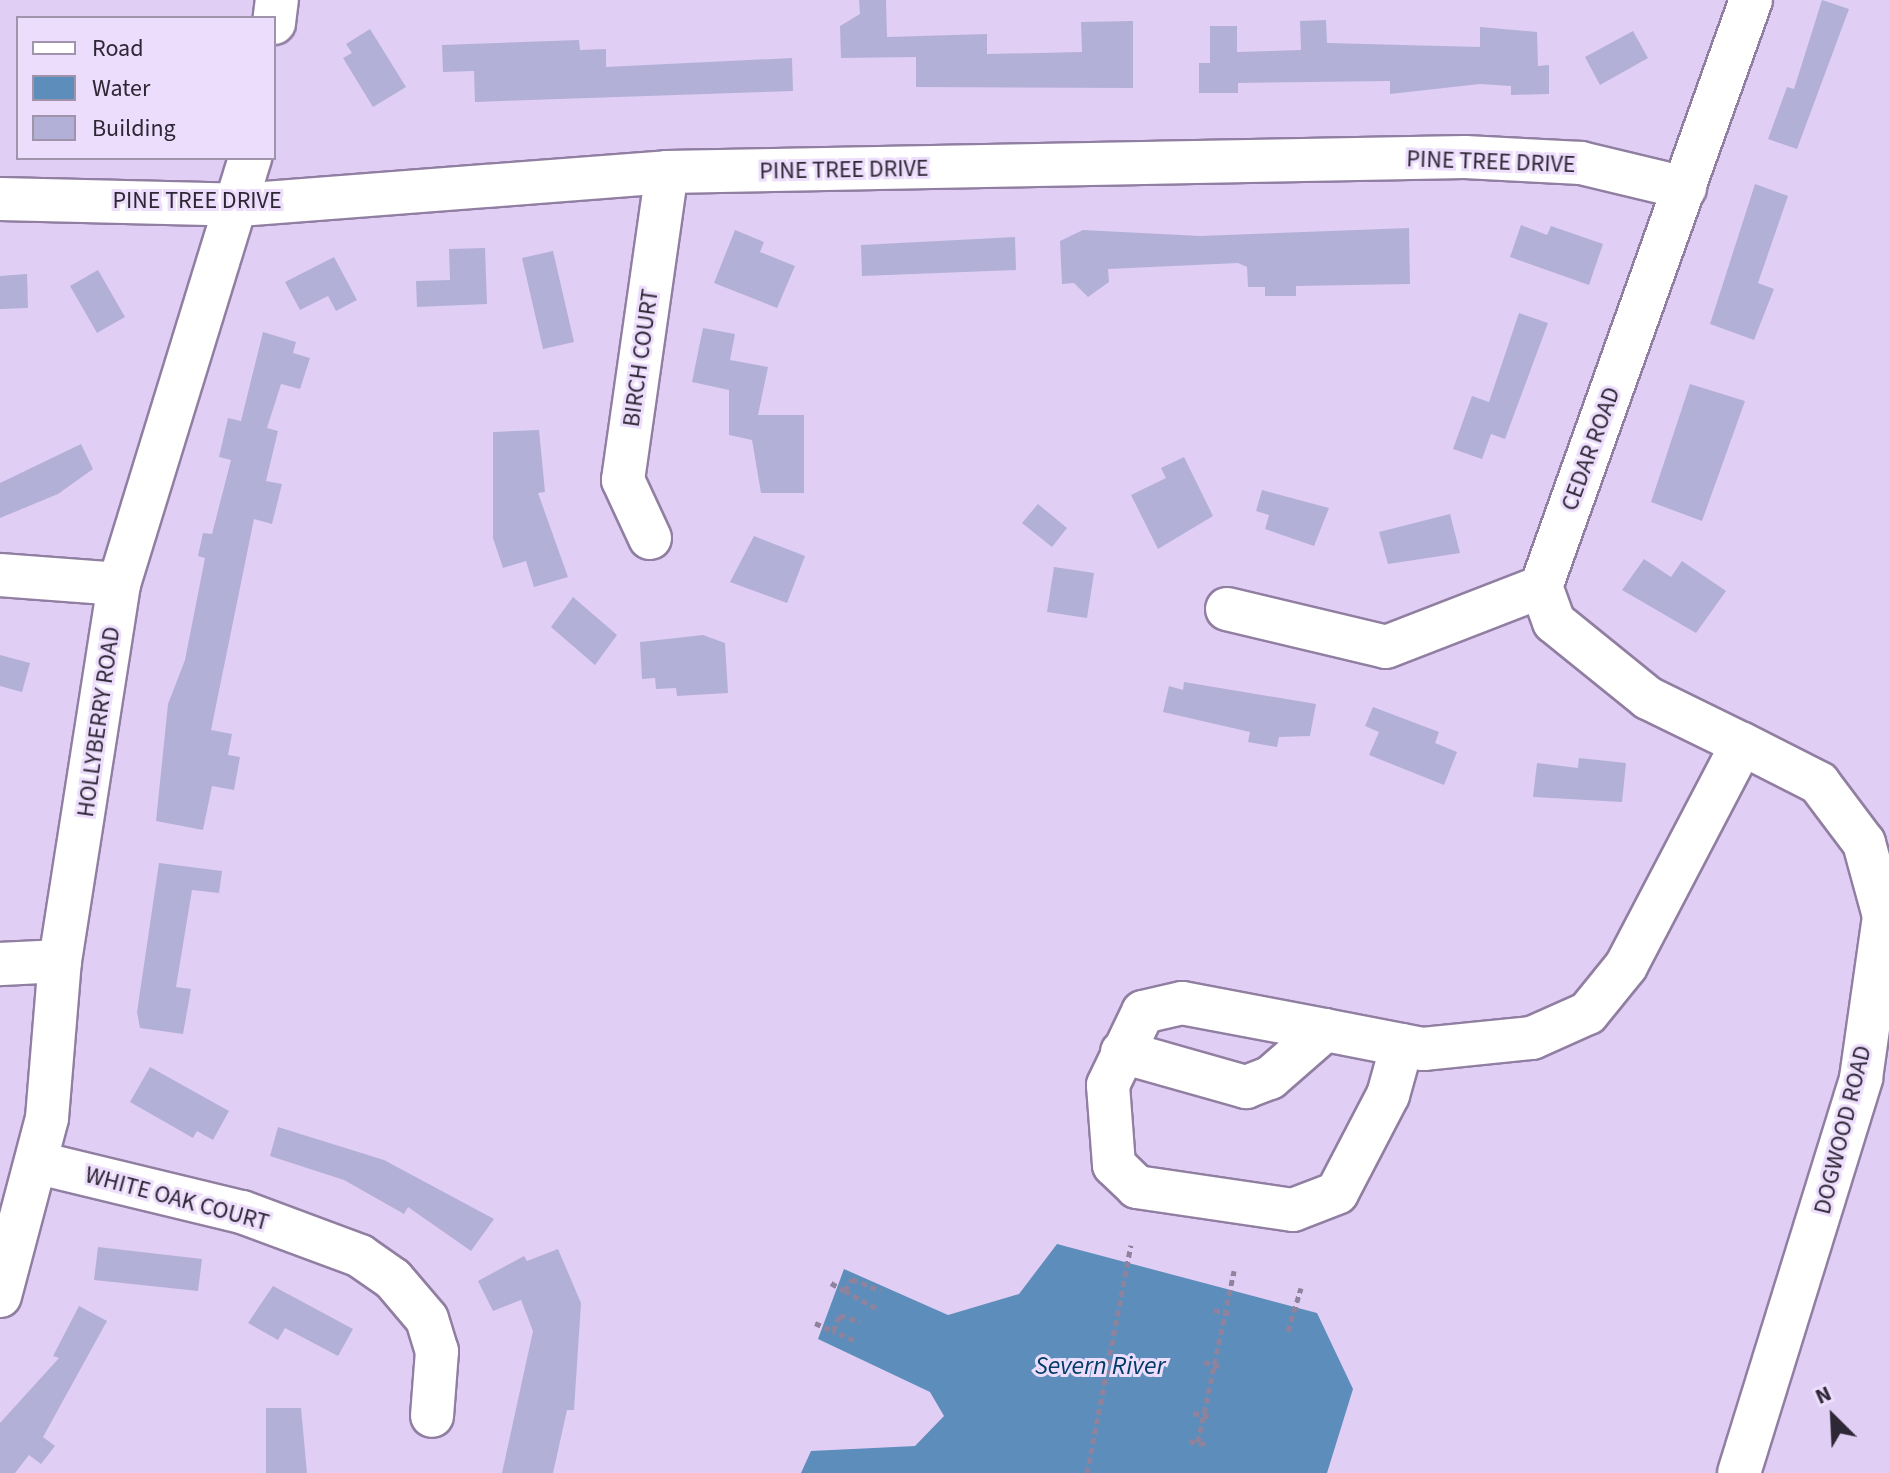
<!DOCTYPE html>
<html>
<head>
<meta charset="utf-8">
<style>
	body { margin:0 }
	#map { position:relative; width:1889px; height:1473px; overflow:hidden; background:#e1cef4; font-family:"Source Sans 3",sans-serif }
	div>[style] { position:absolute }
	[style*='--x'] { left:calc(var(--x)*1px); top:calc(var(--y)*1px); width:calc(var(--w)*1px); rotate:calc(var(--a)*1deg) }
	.water>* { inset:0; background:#5d8dba }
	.building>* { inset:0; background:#b3b0d7 }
	.path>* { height:5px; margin-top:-2.5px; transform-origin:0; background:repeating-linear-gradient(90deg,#8f829d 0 6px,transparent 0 10px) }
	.roads { filter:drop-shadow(2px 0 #917fa2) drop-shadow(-2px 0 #917fa2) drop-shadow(0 2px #917fa2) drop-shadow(0 -2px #917fa2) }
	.minor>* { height:42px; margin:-21px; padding:0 21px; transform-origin:21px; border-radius:21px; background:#fff }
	span { translate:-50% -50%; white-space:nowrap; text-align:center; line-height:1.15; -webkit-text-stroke:6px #ecddfc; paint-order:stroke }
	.street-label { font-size:24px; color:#2e2735 }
	.water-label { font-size:26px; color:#013c67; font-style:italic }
	.legend { position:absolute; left:16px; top:16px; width:260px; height:144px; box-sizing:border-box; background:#ecddfc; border:2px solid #a094ac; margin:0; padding:10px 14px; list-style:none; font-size:24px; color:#2e2735 }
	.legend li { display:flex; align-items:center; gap:16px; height:40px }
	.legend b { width:40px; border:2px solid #a094ac }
	.north { position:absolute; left:1793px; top:1377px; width:80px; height:80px; -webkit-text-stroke:6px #ecddfc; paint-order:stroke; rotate:336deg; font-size:22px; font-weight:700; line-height:32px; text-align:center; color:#2e2735 }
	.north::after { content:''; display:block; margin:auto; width:28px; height:36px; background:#2e2735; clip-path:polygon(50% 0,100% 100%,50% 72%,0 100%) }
</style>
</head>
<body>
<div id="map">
	<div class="water">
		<i style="clip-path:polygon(1057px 1244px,1317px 1313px,1353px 1389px,1327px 1473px,801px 1473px,811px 1451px,915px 1446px,944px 1416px,930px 1392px,818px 1339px,844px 1269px,948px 1315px,1019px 1294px)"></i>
	</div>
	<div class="building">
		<i style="clip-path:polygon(859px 0,886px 0,887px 37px,987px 34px,987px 54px,1082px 52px,1081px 22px,1133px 21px,1133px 88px,916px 87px,916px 57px,841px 58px,840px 26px,860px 14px)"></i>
		<i style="clip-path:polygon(1822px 0,1849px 9px,1797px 149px,1768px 139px,1787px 87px,1794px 89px)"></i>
		<i style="clip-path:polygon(1326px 20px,1327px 43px,1480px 47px,1480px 27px,1537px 32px,1538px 66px,1549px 65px,1549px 94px,1511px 95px,1511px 86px,1480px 84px,1390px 94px,1390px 81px,1238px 83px,1238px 93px,1199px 93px,1199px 63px,1210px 63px,1210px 26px,1237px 26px,1237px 52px,1301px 50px,1300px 21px)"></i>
		<i style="clip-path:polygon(370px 29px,406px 87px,373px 107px,343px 58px,352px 53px,346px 44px)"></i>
		<i style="clip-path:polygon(1633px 31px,1648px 58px,1600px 85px,1585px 57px)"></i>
		<i style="clip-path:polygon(579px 40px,580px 50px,606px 49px,606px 67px,792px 58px,793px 91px,475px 102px,474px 71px,443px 72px,442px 45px)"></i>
		<i style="clip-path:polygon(1755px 184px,1788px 196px,1758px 283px,1774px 289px,1754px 340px,1710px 324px)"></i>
		<i style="clip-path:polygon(1521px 225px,1547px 235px,1551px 226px,1603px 244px,1589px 285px,1510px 257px)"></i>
		<i style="clip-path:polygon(1409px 228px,1410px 284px,1296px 286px,1296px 296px,1265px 296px,1265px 287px,1248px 287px,1247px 267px,1238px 263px,1108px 269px,1109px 282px,1088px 297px,1074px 283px,1062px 284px,1060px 241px,1083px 230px,1200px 236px)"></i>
		<i style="clip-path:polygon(735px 230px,764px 242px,760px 252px,795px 266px,777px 308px,714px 283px)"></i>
		<i style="clip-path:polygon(1015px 237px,1016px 270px,862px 276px,861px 245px)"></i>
		<i style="clip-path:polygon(485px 248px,487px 304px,417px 307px,416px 281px,450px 280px,449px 249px)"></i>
		<i style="clip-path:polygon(553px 251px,574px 342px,543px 349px,522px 258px)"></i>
		<i style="clip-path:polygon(334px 257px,357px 300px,336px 311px,328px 296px,300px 310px,285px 282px)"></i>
		<i style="clip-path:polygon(98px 270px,125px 317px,97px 333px,70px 286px)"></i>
		<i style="clip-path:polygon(27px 274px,28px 308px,0 309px,0 276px)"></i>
		<i style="clip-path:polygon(1519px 313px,1548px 323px,1505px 439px,1491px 434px,1482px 459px,1453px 449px,1472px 396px,1489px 402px)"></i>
		<i style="clip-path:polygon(703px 328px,735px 334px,730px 360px,768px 367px,758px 415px,804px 415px,804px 493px,761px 493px,752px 440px,729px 435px,729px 390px,692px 382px)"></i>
		<i style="clip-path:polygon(263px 332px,296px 342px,293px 353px,310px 358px,300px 389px,281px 384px,267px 428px,278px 431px,266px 481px,282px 484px,272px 524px,254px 519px,211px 730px,232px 734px,228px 755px,240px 757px,234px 790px,212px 786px,203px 830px,156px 821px,168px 704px,185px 660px,205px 558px,198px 556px,203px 533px,212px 534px,231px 460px,219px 457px,228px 418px,241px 421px)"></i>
		<i style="clip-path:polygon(1690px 384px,1745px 401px,1702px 521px,1651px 502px)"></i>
		<i style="clip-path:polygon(539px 430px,545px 492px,538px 493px,568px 577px,534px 587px,526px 561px,503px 568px,493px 538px,493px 432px)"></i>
		<i style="clip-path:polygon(81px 444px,93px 469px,58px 494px,0 518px,0 483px)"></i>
		<i style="clip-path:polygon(1184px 457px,1213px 516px,1158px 549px,1131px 495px,1166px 478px,1161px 468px)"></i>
		<i style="clip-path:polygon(1262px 490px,1329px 508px,1314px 546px,1265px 529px,1269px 515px,1256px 511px)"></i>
		<i style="clip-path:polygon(1038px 504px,1067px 528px,1052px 547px,1022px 523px)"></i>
		<i style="clip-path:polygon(1450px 514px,1460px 553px,1388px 564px,1379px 532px)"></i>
		<i style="clip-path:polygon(754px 536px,805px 556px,787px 603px,730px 582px)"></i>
		<i style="clip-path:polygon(1644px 559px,1671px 577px,1682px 561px,1726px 591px,1696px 633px,1622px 590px)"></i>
		<i style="clip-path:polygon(1054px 567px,1094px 573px,1087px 618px,1047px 612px)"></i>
		<i style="clip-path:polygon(573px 597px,617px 635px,595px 665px,551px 627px)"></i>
		<i style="clip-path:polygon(703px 635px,725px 643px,728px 693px,677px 696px,676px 688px,656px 689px,655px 678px,642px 679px,640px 642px)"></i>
		<i style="clip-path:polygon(0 655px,30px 663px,22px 692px,0 686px)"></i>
		<i style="clip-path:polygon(1184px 682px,1316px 704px,1310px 736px,1279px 737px,1277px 747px,1248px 742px,1250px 732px,1163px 712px,1169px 686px,1183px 690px)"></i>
		<i style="clip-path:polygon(1373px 707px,1439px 732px,1435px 743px,1457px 752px,1444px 785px,1369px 755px,1379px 732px,1365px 726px)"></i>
		<i style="clip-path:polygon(1579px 758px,1626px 763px,1622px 802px,1533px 797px,1537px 763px,1578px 768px)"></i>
		<i style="clip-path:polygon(159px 863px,222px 871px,219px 893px,192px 890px,176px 987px,191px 989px,183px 1034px,140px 1028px,137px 1012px)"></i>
		<i style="clip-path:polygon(150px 1067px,229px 1111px,213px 1140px,197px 1131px,193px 1138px,130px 1102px)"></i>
		<i style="clip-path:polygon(278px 1127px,384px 1160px,494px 1219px,471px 1251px,408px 1207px,404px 1214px,344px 1180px,270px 1156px)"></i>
		<i style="clip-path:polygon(98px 1247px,202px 1259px,198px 1291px,94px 1280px)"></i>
		<i style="clip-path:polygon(558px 1249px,581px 1303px,574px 1410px,567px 1410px,553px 1473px,502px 1473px,533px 1331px,521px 1300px,493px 1311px,478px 1281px,524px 1256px,527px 1261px)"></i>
		<i style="clip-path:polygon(273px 1286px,353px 1329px,338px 1356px,285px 1328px,278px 1340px,248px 1323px)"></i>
		<i style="clip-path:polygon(79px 1306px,107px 1321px,43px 1437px,55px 1446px,41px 1464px,29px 1455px,15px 1473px,0 1473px,0 1423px,59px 1358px,53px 1356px)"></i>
		<i style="clip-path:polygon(266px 1408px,301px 1408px,307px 1473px,266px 1473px)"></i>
	</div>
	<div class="path">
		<i style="--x:831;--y:1283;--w:16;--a:30"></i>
		<i style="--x:876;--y:1308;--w:35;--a:-151"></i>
		<i style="--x:845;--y:1291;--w:14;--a:-60"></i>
		<i style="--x:852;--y:1279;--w:31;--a:22"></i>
		<i style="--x:1214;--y:1310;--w:18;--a:13"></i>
		<i style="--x:815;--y:1323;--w:20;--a:24"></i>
		<i style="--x:1288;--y:1331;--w:45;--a:-73.2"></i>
		<i style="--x:854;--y:1340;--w:23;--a:-157"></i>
		<i style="--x:833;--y:1331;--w:17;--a:-66"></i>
		<i style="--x:840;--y:1315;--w:21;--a:19"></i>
		<i style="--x:1204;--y:1362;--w:16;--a:15"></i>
		<i style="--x:1193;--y:1413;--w:20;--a:11"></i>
		<i style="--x:1189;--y:1441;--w:20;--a:11"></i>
		<i style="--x:1198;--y:1442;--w:175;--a:-78.1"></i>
		<i style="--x:1087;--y:1473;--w:232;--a:-79.1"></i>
	</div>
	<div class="roads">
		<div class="minor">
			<i style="--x:274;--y:23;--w:23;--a:-83"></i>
			<i style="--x:0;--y:199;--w:239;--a:1.4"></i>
			<i style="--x:239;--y:205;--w:429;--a:-4.4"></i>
			<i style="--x:667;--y:172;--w:798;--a:-1.08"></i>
			<i style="--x:1465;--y:157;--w:116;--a:3"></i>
			<i style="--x:1581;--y:163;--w:107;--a:13.5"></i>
			<i style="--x:650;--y:538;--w:64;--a:-115"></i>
			<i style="--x:623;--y:480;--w:311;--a:-81.9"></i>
			<i style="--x:0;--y:575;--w:119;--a:4.3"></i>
			<i style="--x:1227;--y:609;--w:163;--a:13.4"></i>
			<i style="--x:1386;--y:647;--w:166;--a:-21.2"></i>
			<i style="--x:1541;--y:587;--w:623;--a:-70.32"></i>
			<i style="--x:0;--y:964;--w:60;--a:-2.9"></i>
			<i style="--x:1402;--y:1045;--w:52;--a:105.6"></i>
			<i style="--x:1388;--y:1095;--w:110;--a:117.5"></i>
			<i style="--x:1337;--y:1193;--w:47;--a:158.9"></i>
			<i style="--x:1293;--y:1210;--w:158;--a:-171.6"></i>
			<i style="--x:1137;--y:1187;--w:32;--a:-136"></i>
			<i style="--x:1114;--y:1165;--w:80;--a:-94.3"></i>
			<i style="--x:1108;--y:1085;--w:81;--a:-64.4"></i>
			<i style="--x:1143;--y:1012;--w:40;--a:-13"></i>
			<i style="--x:1182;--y:1003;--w:146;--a:10.7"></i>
			<i style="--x:1325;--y:1030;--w:100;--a:11"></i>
			<i style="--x:1423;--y:1049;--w:110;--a:-5.8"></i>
			<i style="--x:1532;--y:1038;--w:61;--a:-24.1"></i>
			<i style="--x:1588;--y:1013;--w:60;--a:-51"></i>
			<i style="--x:1626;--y:966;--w:250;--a:-62.4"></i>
			<i style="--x:1742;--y:744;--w:105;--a:-153.9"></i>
			<i style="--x:1648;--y:698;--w:121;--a:-141"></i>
			<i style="--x:1554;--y:622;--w:37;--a:-110"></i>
			<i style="--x:1122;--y:1052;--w:129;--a:15.8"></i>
			<i style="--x:1246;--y:1087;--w:26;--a:-21"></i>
			<i style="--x:1270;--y:1078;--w:73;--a:-41.1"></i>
			<i style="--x:39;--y:1163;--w:209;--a:13.6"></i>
			<i style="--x:242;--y:1212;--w:126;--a:20.4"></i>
			<i style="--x:360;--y:1256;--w:40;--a:34.9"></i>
			<i style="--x:393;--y:1279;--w:52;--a:49.6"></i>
			<i style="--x:427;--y:1319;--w:34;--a:73"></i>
			<i style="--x:437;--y:1351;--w:65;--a:94.4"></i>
			<i style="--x:0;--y:1296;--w:184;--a:-75.2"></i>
			<i style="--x:47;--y:1118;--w:158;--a:-85.3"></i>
			<i style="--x:60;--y:961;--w:382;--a:-81.1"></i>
			<i style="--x:119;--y:584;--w:446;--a:-72.9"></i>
			<i style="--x:1739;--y:1473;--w:413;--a:-72.8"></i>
			<i style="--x:1861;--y:1078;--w:164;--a:-81.9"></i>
			<i style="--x:1884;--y:916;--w:76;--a:-105.3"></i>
			<i style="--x:1864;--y:843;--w:75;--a:-126.9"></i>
			<i style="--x:1819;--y:783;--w:86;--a:-153.1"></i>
		</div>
	</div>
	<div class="street-label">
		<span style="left:1491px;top:162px;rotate:2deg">PINE TREE DRIVE</span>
		<span style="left:844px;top:170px;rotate:-1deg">PINE TREE DRIVE</span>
		<span style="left:197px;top:201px">PINE TREE DRIVE</span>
		<span style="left:641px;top:358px;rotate:-82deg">BIRCH COURT</span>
		<span style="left:1591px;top:449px;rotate:-70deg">CEDAR ROAD</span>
		<span style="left:99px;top:722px;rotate:-82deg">HOLLYBERRY ROAD</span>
		<span style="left:1843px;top:1130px;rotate:-76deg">DOGWOOD ROAD</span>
		<span style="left:177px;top:1199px;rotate:15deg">WHITE OAK COURT</span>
	</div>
	<div class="water-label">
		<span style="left:1100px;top:1366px">Severn River</span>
	</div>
	<ul class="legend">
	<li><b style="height:10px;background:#fff"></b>Road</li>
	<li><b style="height:22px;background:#5d8dba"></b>Water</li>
	<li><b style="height:22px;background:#b3b0d7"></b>Building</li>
	</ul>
	<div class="north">N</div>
</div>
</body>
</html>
